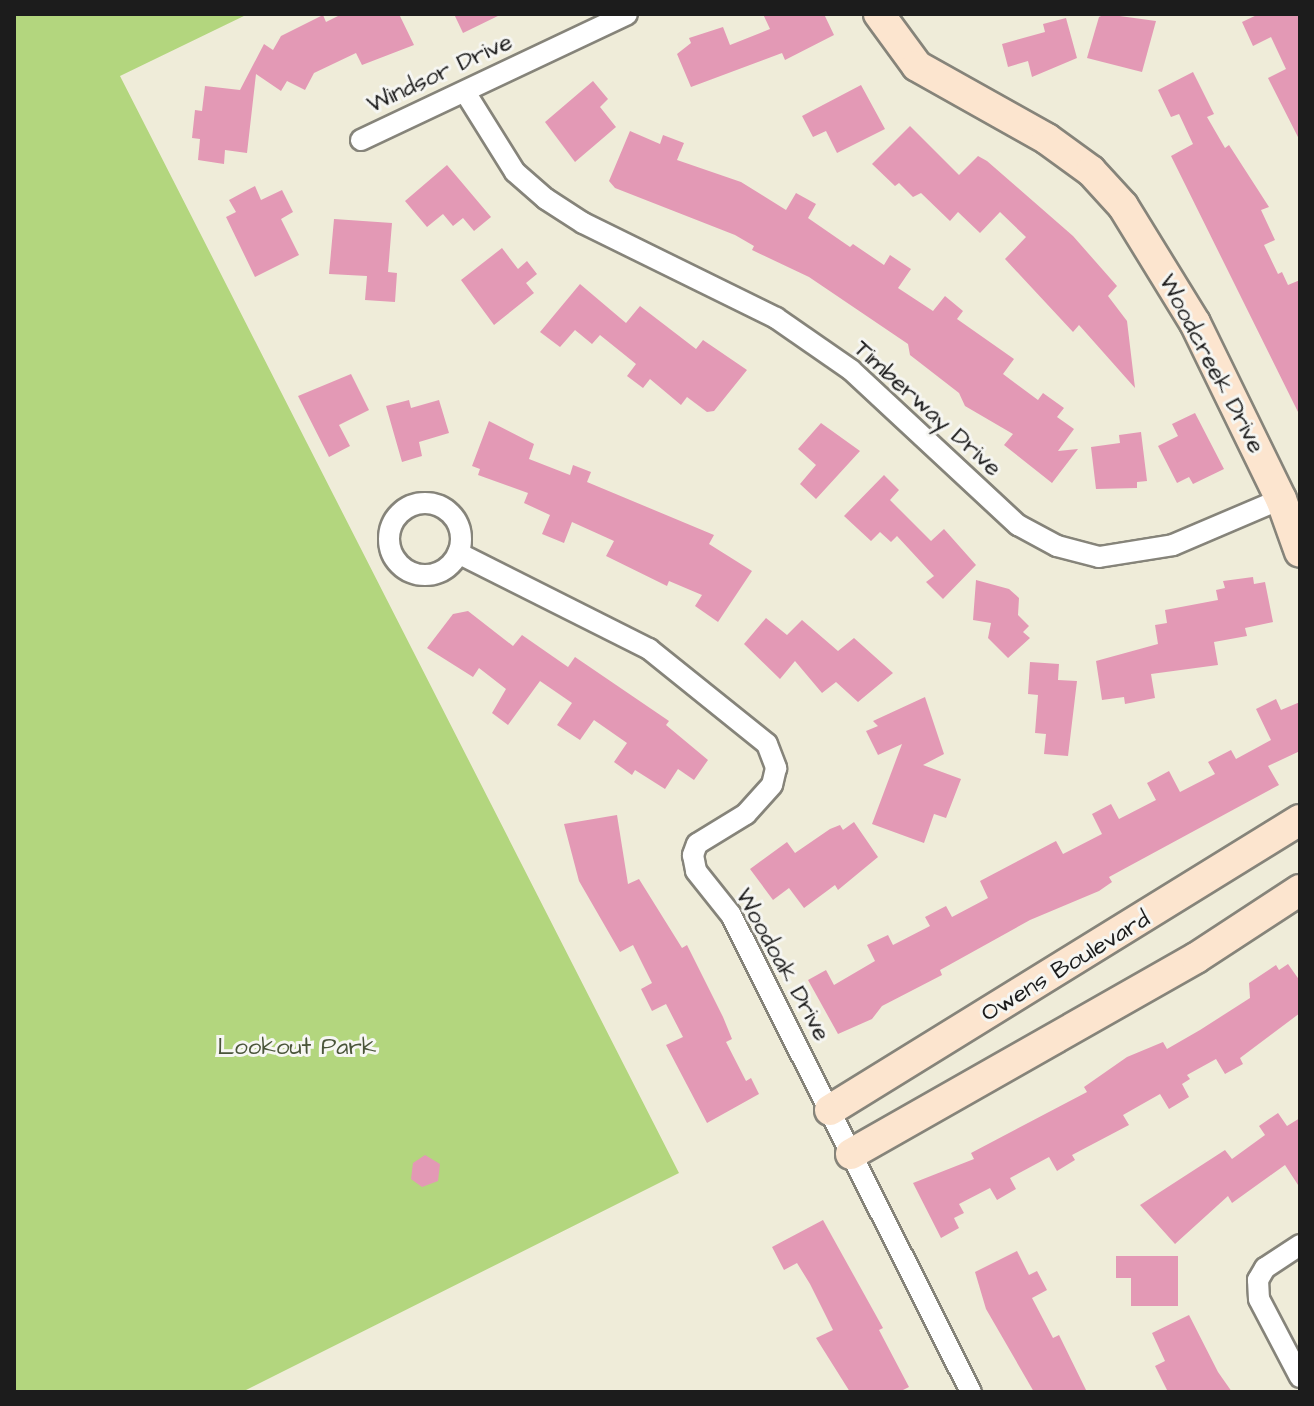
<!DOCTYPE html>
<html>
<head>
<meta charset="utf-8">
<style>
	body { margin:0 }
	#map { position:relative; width:1314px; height:1406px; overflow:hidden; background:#efecd9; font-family:"Architects Daughter",sans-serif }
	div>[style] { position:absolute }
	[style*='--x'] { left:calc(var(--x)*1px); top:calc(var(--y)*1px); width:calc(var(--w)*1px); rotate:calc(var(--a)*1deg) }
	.green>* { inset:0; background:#b3d67e }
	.building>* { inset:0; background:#e399b5 }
	.roads { filter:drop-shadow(2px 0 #86847a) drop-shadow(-2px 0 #86847a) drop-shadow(0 2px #86847a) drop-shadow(0 -2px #86847a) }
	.street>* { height:20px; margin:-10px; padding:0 10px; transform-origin:10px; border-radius:10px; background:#fff }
	.street>.ring { margin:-10px; padding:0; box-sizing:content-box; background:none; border:20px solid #fff; border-radius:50% }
	.secondary>* { height:30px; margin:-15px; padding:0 15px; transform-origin:15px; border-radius:15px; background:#fce5cf }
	span { translate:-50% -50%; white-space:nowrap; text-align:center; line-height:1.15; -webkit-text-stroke:6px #f6f6f2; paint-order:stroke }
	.street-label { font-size:24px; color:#1c1c1c }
	.park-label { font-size:24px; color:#495439 }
	.frame { position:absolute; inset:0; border:16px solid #1c1c1c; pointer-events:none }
</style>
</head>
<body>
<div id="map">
	<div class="green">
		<i style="clip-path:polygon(14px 14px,248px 14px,120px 76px,679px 1173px,242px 1392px,14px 1392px)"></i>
	</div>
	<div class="building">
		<i style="clip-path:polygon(342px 14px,399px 14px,414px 45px,362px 65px,356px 53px,314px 73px,305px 90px,287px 81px,281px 91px,256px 74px,247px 153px,225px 150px,224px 164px,198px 160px,200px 139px,192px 138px,195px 110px,202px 111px,205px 86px,240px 90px,264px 44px,273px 50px,281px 36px,323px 15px,326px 22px)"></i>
		<i style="clip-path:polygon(454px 14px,502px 14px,463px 33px)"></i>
		<i style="clip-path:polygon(763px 14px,824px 14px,834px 35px,785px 60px,782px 53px,691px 87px,677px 54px,691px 43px,689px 38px,723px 27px,730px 45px,770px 29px)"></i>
		<i style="clip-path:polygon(1105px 14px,1156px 21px,1142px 72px,1087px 58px,1099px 17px)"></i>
		<i style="clip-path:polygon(1259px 14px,1300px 14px,1300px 141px,1268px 78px,1286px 69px,1271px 37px,1253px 46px,1242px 22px)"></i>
		<i style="clip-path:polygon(1066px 18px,1077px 58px,1032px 77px,1028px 61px,1008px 67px,1002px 44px,1045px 32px,1043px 24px)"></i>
		<i style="clip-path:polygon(1193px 72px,1214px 114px,1207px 117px,1225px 148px,1229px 145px,1269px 207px,1261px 210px,1275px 240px,1264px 245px,1278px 274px,1282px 272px,1288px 285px,1300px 280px,1300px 416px,1171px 156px,1193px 144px,1179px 114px,1171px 117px,1158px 90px)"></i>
		<i style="clip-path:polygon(593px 81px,608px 99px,600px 107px,616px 127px,575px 162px,545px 122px)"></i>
		<i style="clip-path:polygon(861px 85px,885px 129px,837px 153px,826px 131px,813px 137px,802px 116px)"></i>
		<i style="clip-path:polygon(910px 126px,959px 175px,978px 156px,987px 161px,1073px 236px,1117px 286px,1108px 296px,1127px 321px,1135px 388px,1079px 325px,1073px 332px,1005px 259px,1026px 237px,1000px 212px,980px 233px,958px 212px,950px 221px,921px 193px,913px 197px,899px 183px,895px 186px,872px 164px)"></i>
		<i style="clip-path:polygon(630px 131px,660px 144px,663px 135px,684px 143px,677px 160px,741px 182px,786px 210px,796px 193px,816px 204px,808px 218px,850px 247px,853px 244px,884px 265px,890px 255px,911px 269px,898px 288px,933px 311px,945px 296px,963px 311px,957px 319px,1014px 359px,1003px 374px,1038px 400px,1043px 393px,1064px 408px,1057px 417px,1074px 429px,1058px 451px,1078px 449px,1052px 483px,1004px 445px,1013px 434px,965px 406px,959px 393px,910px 355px,908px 344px,809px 277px,752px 250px,754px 246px,735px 235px,615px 188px,609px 181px)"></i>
		<i style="clip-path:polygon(447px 165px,491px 217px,474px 231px,463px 218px,453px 226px,443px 214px,427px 227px,405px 201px)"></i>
		<i style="clip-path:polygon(255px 186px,261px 200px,282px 190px,293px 212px,281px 219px,299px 255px,255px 277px,226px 217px,236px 212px,229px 200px)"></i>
		<i style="clip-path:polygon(334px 219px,392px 223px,388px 272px,397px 273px,395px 302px,365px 300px,367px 276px,329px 274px)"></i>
		<i style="clip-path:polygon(502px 248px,518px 269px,527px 261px,537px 274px,526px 283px,534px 293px,494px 325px,461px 280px)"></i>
		<i style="clip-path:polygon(580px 284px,626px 323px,640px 306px,696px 349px,703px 340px,747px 370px,714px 411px,707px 412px,687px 397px,681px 405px,650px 379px,643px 388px,627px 376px,636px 364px,600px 335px,592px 344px,575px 330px,560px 347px,540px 332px)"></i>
		<i style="clip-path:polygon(351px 374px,369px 410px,339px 425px,350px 446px,329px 457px,298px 396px)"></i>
		<i style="clip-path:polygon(409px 400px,411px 408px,439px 400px,449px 433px,419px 442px,422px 456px,402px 462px,386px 406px)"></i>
		<i style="clip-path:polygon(1195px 413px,1224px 469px,1193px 484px,1189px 477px,1177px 483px,1158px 446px,1178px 436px,1172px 424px)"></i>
		<i style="clip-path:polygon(489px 421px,534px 444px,529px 459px,570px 475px,573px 465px,591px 472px,587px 482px,714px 535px,709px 544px,752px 571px,718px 622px,695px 606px,702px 595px,669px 581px,667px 586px,606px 556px,614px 541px,572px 522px,564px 543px,542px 534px,550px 515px,524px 503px,528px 493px,478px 475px,480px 469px,472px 466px)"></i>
		<i style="clip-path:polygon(821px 423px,860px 451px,816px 499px,800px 484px,816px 465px,798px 449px)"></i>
		<i style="clip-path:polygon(1141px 432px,1147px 481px,1137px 482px,1137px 488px,1096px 489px,1091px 447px,1120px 443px,1119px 435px)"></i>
		<i style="clip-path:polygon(884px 475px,899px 490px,890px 500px,931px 541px,944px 529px,976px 565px,943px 599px,926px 582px,934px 576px,897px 536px,891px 542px,880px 532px,871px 541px,844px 516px)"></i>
		<i style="clip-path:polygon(1253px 577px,1254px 584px,1265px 582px,1273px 622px,1245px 628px,1247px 636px,1214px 642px,1218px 665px,1151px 674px,1155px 698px,1125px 704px,1124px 697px,1102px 700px,1096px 661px,1158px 644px,1155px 625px,1167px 623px,1165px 610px,1218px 600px,1216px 590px,1225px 588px,1223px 581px)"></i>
		<i style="clip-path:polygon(976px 580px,1009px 589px,1019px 598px,1018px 615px,1029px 626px,1023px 632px,1030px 638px,1008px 658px,988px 638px,991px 623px,973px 620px)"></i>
		<i style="clip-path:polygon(468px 611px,513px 646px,522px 635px,568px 667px,575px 657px,669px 721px,666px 725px,708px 760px,694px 780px,678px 769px,665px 789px,635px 770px,632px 775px,614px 762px,627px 743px,594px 720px,580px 740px,557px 725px,572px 703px,540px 681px,508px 725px,492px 713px,506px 689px,479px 668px,473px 677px,427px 648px,453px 614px)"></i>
		<i style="clip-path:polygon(766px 618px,787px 635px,802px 620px,838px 651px,854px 638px,893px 673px,858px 702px,836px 682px,822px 693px,795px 661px,780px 679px,744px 644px)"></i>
		<i style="clip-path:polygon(1030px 662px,1059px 664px,1058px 680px,1077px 681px,1068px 756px,1044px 754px,1046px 734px,1035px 733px,1038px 695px,1028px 694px)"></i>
		<i style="clip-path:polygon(925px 697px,944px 754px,923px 765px,961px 779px,946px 818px,934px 814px,924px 843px,872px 824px,902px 744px,878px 755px,866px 731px,878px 726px,873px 721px)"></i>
		<i style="clip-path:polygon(1276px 699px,1281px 710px,1300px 702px,1300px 751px,1268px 766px,1279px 785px,1109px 877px,1112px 882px,1099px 891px,1030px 920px,940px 970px,942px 975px,882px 1006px,872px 1019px,838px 1034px,808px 980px,826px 970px,834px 985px,875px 961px,867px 945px,888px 935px,893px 945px,930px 926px,925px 917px,946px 906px,952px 917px,988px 898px,980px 881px,1056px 841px,1063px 854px,1102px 834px,1092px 814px,1111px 804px,1119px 819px,1156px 800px,1147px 783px,1169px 771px,1180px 792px,1215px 774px,1208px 762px,1231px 750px,1236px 759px,1271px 740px,1256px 709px)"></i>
		<i style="clip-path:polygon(617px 815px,628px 884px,639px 879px,682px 948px,687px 945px,723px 1017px,732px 1039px,726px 1042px,746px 1081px,751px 1078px,759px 1094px,707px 1123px,666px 1045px,683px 1037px,666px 1004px,652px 1011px,641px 989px,652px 983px,633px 945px,620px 952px,579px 881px,564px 824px)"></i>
		<i style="clip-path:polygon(854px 822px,878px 857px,838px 890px,835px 885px,804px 908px,789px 888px,773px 900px,750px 869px,787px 842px,795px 853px,830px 829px,840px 825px,843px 830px)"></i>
		<i style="clip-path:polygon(1288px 964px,1300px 981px,1300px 1013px,1240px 1058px,1243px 1064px,1225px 1074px,1216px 1059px,1187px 1075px,1190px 1079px,1182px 1084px,1189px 1097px,1169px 1109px,1160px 1094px,1123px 1115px,1129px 1125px,1072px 1155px,1075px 1160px,1057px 1171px,1049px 1157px,1010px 1178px,1016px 1189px,997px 1200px,990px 1188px,959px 1204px,964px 1213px,954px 1218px,959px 1228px,941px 1238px,913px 1183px,974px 1159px,971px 1153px,1087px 1092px,1084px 1087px,1127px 1057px,1163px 1042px,1167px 1049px,1200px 1030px,1250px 998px,1249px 983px,1276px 965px,1279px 970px)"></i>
		<i style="clip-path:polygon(1278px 1113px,1287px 1126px,1300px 1118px,1300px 1188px,1285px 1165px,1232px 1203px,1228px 1196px,1175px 1244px,1140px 1205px,1225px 1150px,1232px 1159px,1265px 1135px,1259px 1126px)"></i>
		<i style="clip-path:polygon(425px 1155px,440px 1164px,438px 1181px,422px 1187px,411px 1179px,413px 1163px)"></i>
		<i style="clip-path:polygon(823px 1220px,883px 1328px,879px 1330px,909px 1387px,899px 1392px,850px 1392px,816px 1338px,833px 1330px,810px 1284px,797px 1263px,784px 1270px,772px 1247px)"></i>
		<i style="clip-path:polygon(1017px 1251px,1029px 1275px,1037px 1271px,1047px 1290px,1032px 1298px,1053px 1338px,1059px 1335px,1087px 1392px,1034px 1392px,986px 1309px,975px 1272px)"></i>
		<i style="clip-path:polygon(1116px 1256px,1178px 1256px,1178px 1306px,1131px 1306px,1131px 1278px,1116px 1278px)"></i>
		<i style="clip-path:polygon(1189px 1315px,1218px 1372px,1232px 1392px,1168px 1392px,1155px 1366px,1165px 1361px,1152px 1333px)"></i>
	</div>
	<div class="roads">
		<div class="street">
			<i style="--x:465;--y:92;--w:94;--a:58"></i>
			<i style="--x:515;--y:172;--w:41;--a:41.1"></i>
			<i style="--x:546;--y:199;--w:44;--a:33"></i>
			<i style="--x:583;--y:223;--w:215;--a:26.2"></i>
			<i style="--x:776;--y:318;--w:91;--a:34.7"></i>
			<i style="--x:851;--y:370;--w:228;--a:42.9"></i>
			<i style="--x:1018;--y:525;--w:44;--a:28.3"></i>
			<i style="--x:1057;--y:546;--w:43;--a:14.7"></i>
			<i style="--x:1099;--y:557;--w:75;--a:-9.2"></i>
			<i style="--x:1173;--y:545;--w:117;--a:-23.1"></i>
			<i style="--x:361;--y:140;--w:294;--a:-25.3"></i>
			<i class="ring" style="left:389px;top:503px;width:52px;height:52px"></i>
			<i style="--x:458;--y:553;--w:214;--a:26.7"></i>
			<i style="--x:649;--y:649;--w:151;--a:38.8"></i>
			<i style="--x:767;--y:744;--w:26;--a:69"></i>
			<i style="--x:776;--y:768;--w:17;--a:103"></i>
			<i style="--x:772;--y:785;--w:39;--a:132"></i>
			<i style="--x:746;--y:814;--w:57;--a:148.5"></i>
			<i style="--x:697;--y:844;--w:12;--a:110"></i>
			<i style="--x:693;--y:855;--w:16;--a:79"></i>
			<i style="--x:696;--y:871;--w:56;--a:51.5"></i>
			<i style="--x:731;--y:915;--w:534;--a:63.29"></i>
			<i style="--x:1300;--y:1245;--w:42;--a:146.7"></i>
			<i style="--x:1265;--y:1268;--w:14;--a:120"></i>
			<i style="--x:1258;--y:1280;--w:19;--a:87"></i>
			<i style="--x:1259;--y:1299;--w:88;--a:62.3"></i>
		</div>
		<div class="secondary">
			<i style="--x:879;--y:14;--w:64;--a:53.8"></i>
			<i style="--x:917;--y:66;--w:149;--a:29.3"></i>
			<i style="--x:1047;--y:139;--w:54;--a:36"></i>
			<i style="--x:1091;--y:171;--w:47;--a:47.6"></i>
			<i style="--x:1123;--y:206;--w:137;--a:58.4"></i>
			<i style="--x:1195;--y:323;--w:196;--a:64"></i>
			<i style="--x:1281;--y:499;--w:56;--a:70.3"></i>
			<i style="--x:830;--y:1110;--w:552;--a:-31.68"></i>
			<i style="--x:851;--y:1154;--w:397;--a:-29.6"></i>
			<i style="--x:1196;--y:958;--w:124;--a:-33.2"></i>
		</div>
	</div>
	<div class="street-label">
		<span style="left:440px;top:74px;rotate:-25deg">Windsor Drive</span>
		<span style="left:1211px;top:364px;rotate:62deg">Woodcreek Drive</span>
		<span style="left:927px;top:409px;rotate:42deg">Timberway Drive</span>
		<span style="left:782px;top:965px;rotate:61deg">Woodoak Drive</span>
		<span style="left:1066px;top:967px;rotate:-31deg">Owens Boulevard</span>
	</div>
	<div class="park-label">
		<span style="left:297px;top:1048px">Lookout Park</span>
	</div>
	<div class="frame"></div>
</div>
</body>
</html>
